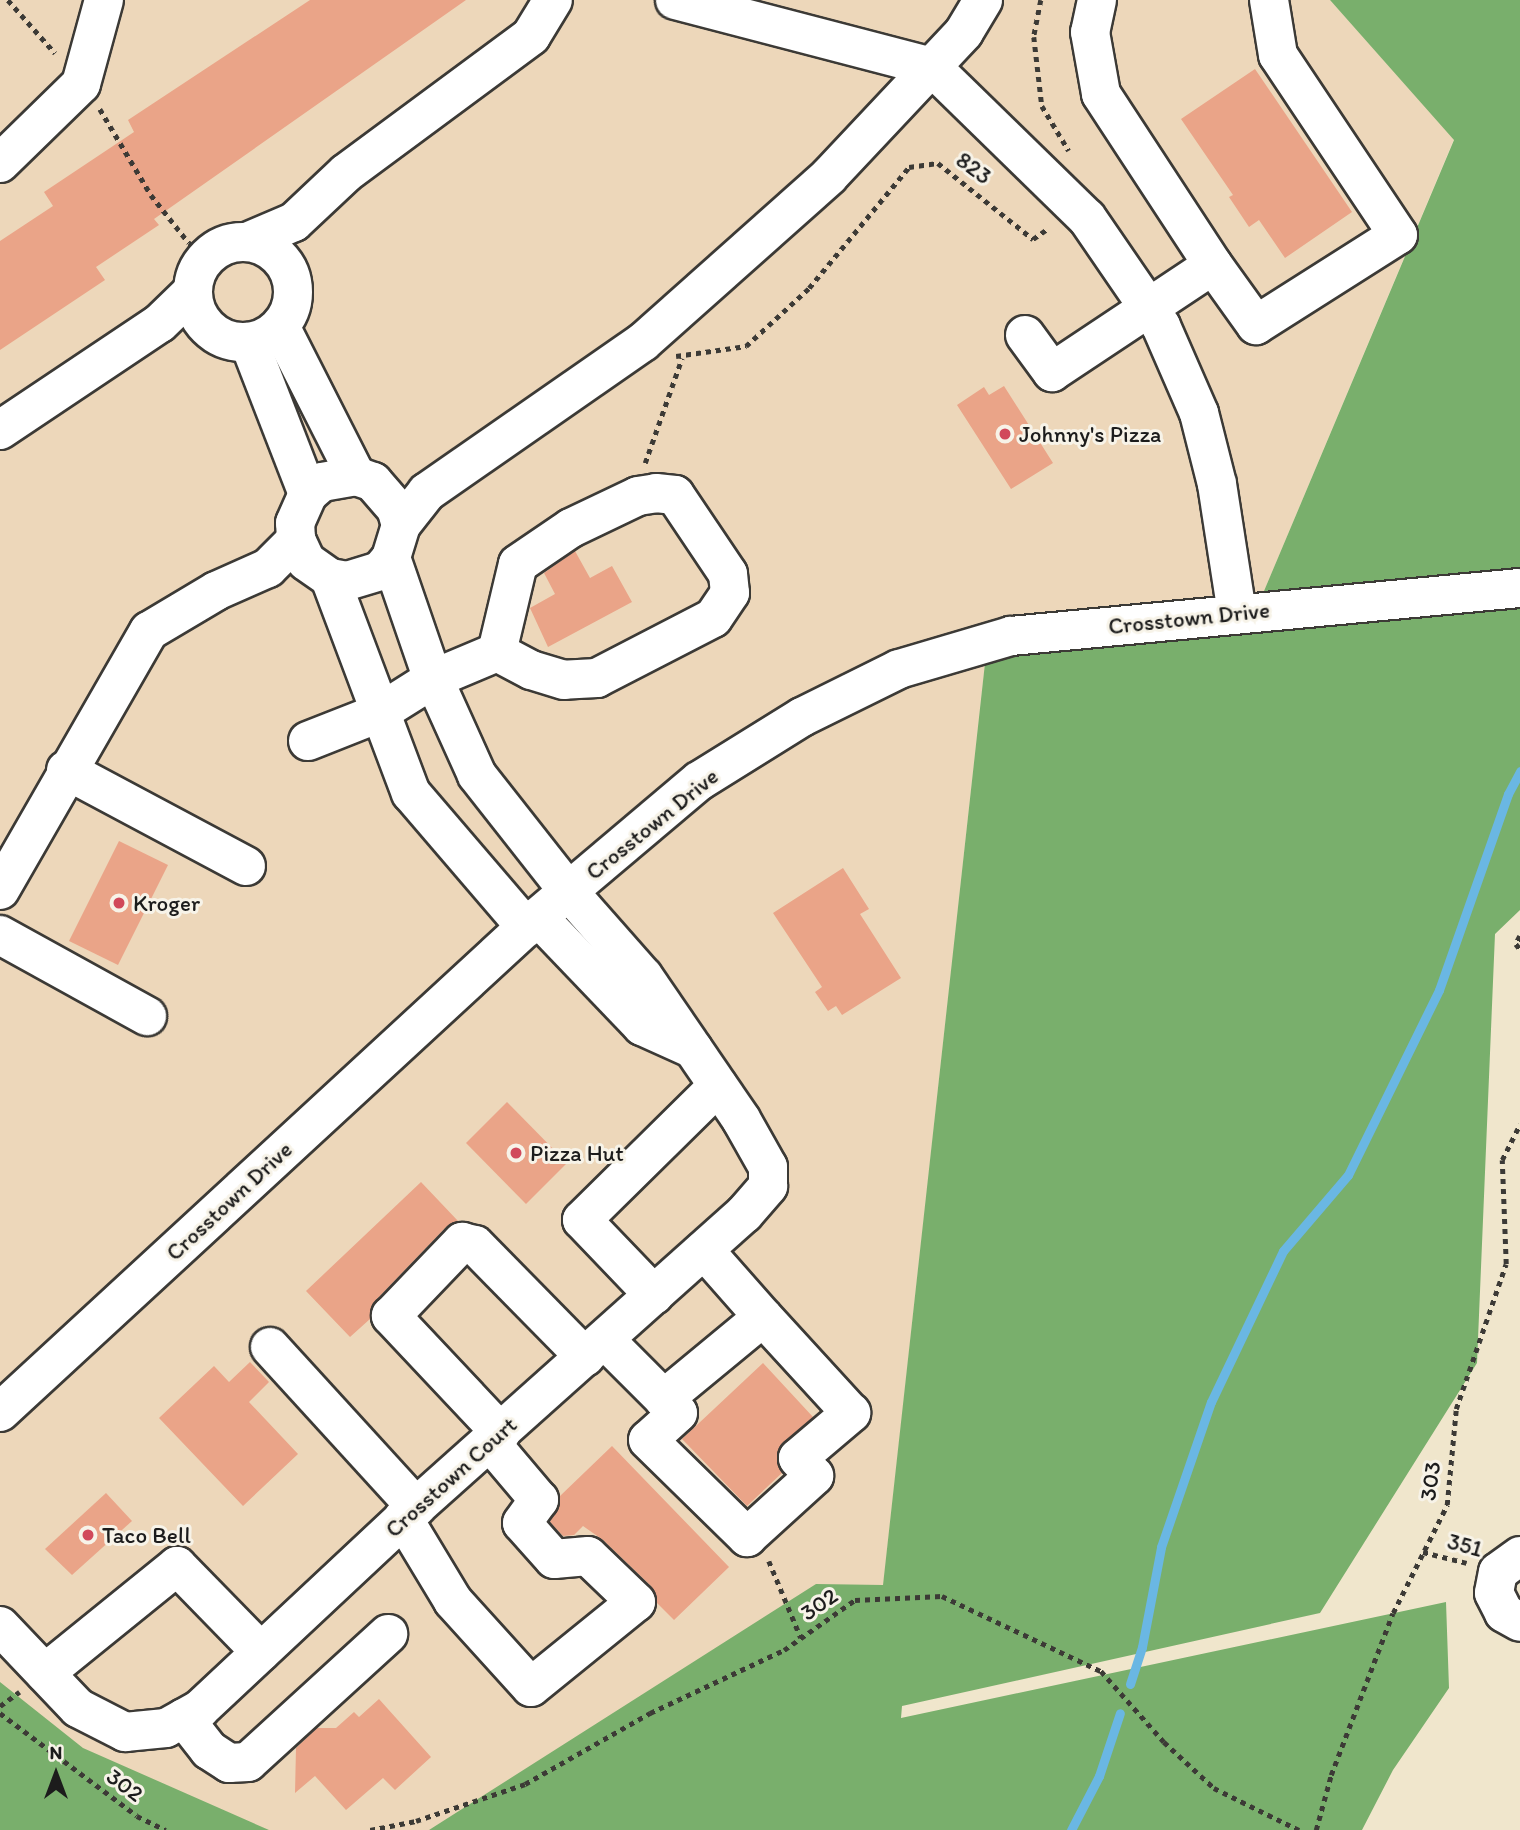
<!DOCTYPE html>
<html>
<head>
<meta charset="utf-8">
<style>
	body { margin:0 }
	#map { position:relative; width:1520px; height:1830px; overflow:hidden; background:#f0e6cc; font-family:Itim,sans-serif }
	div>[style] { position:absolute }
	[style*='--x'] { left:calc(var(--x)*1px); top:calc(var(--y)*1px); width:calc(var(--w)*1px); rotate:calc(var(--a)*1deg) }
	.built>* { inset:0; background:#edd7ba }
	.forest>* { inset:0; background:#79af6c }
	.stream>* { height:9px; margin:-4.5px; padding:0 4.5px; transform-origin:4.5px; border-radius:4.5px; background:#6ab7e3 }
	.building>* { inset:0; background:#eaa488 }
	.path>* { height:4.5px; margin-top:-2.25px; transform-origin:0; background:repeating-linear-gradient(90deg,#3c3a36 0 5px,transparent 0 10px) }
	.roads { filter:drop-shadow(2px 0 #3c3a36) drop-shadow(-2px 0 #3c3a36) drop-shadow(0 2px #3c3a36) drop-shadow(0 -2px #3c3a36) }
	.minor>* { height:38px; margin:-19px; padding:0 19px; transform-origin:19px; border-radius:19px; background:#fff }
	.minor>.ring { margin:-19px; padding:0; box-sizing:content-box; background:none; border:38px solid #fff; border-radius:50% }
	.dots>* { width:19px; height:19px; translate:-50% -50%; box-sizing:border-box; border:4px solid #f7f3e8; border-radius:50% }
	span { translate:-50% -50%; white-space:nowrap; text-align:center; line-height:1.15; -webkit-text-stroke:6px #f7f3e8; paint-order:stroke }
	.street-label { font-size:23px; color:#1c1c1c }
	.poi-label { font-size:23px; color:#1c1c1c }
	.left { translate:0 -50%; text-align:left }
	.north { position:absolute; left:21px; top:1739px; width:70px; height:70px; -webkit-text-stroke:5px #f7f3e8; paint-order:stroke; rotate:0deg; font-size:19px; font-weight:700; line-height:28px; text-align:center; color:#1c1c1c }
	.north::after { content:''; display:block; margin:auto; width:24px; height:32px; background:#1c1c1c; clip-path:polygon(50% 0,100% 100%,50% 72%,0 100%) }
</style>
</head>
<body>
<div id="map">
	<div class="built">
		<i style="clip-path:polygon(0 0,1330px 0,1454px 139px,1264px 591px,986px 654px,869px 1714px,605px 1830px,0 1830px)"></i>
	</div>
	<div class="forest">
		<i style="clip-path:polygon(1330px 0,1520px 0,1520px 910px,1495px 934px,1477px 1363px,1320px 1613px,902px 1706px,901px 1718px,1446px 1602px,1449px 1688px,1393px 1770px,1362px 1830px,429px 1830px,816px 1584px,883px 1585px,986px 654px,1264px 591px,1454px 140px)"></i>
		<i style="clip-path:polygon(0 1682px,83px 1748px,269px 1830px,0 1830px)"></i>
	</div>
	<div class="stream">
		<i style="--x:1130;--y:1684;--w:39;--a:-72"></i>
		<i style="--x:1142;--y:1647;--w:102;--a:-79.2"></i>
		<i style="--x:1161;--y:1547;--w:153;--a:-71"></i>
		<i style="--x:1211;--y:1402;--w:167;--a:-64.5"></i>
		<i style="--x:1283;--y:1251;--w:100;--a:-49.5"></i>
		<i style="--x:1348;--y:1175;--w:206;--a:-63.8"></i>
		<i style="--x:1439;--y:990;--w:208;--a:-70.6"></i>
		<i style="--x:1508;--y:794;--w:26;--a:-62"></i>
		<i style="--x:1071;--y:1830;--w:61;--a:-62.6"></i>
		<i style="--x:1099;--y:1776;--w:66;--a:-71.6"></i>
	</div>
	<div class="building">
		<i style="clip-path:polygon(310px 0,466px 0,154px 219px,159px 225px,96px 267px,105px 280px,0 350px,0 241px,53px 206px,44px 192px,134px 132px,128px 120px)"></i>
		<i style="clip-path:polygon(1255px 69px,1352px 212px,1285px 258px,1259px 220px,1249px 227px,1229px 197px,1233px 195px,1181px 119px)"></i>
		<i style="clip-path:polygon(1004px 386px,1053px 463px,1011px 489px,957px 405px,984px 387px,989px 395px)"></i>
		<i style="clip-path:polygon(575px 551px,590px 578px,612px 566px,632px 602px,548px 647px,530px 608px,555px 594px,544px 573px)"></i>
		<i style="clip-path:polygon(119px 841px,168px 865px,118px 965px,69px 941px)"></i>
		<i style="clip-path:polygon(843px 868px,869px 909px,860px 914px,901px 978px,842px 1015px,836px 1006px,828px 1011px,815px 992px,822px 987px,773px 913px)"></i>
		<i style="clip-path:polygon(507px 1102px,567px 1163px,526px 1204px,466px 1143px)"></i>
		<i style="clip-path:polygon(421px 1182px,458px 1221px,446px 1227px,375px 1301px,370px 1319px,350px 1337px,306px 1291px)"></i>
		<i style="clip-path:polygon(250px 1362px,269px 1382px,249px 1402px,298px 1454px,243px 1506px,159px 1418px,214px 1366px,229px 1382px)"></i>
		<i style="clip-path:polygon(763px 1363px,813px 1417px,778px 1450px,782px 1473px,747px 1506px,682px 1439px)"></i>
		<i style="clip-path:polygon(612px 1446px,729px 1567px,674px 1620px,657px 1603px,651px 1586px,603px 1540px,583px 1526px,574px 1535px,563px 1536px,550px 1522px,560px 1496px)"></i>
		<i style="clip-path:polygon(106px 1493px,132px 1521px,72px 1575px,45px 1549px)"></i>
		<i style="clip-path:polygon(379px 1699px,431px 1757px,395px 1790px,383px 1778px,346px 1810px,315px 1776px,295px 1793px,296px 1748px,317px 1728px,336px 1728px,354px 1712px,359px 1717px)"></i>
	</div>
	<div class="path">
		<i style="--x:8;--y:0;--w:71;--a:48.4"></i>
		<i style="--x:1041;--y:0;--w:38;--a:101"></i>
		<i style="--x:1034;--y:37;--w:69;--a:83.4"></i>
		<i style="--x:1042;--y:106;--w:52;--a:59"></i>
		<i style="--x:100;--y:109;--w:100;--a:59.3"></i>
		<i style="--x:151;--y:195;--w:61;--a:51.6"></i>
		<i style="--x:189;--y:243;--w:24;--a:33"></i>
		<i style="--x:676;--y:356;--w:71;--a:-8.1"></i>
		<i style="--x:746;--y:346;--w:86;--a:-42.6"></i>
		<i style="--x:809;--y:288;--w:157;--a:-50.4"></i>
		<i style="--x:909;--y:167;--w:29;--a:-8"></i>
		<i style="--x:938;--y:163;--w:122;--a:38.7"></i>
		<i style="--x:1033;--y:239;--w:19;--a:-35"></i>
		<i style="--x:645;--y:463;--w:111;--a:-70.6"></i>
		<i style="--x:1520;--y:936;--w:9;--a:117"></i>
		<i style="--x:1516;--y:944;--w:6;--a:51"></i>
		<i style="--x:1423;--y:1552;--w:45;--a:14"></i>
		<i style="--x:769;--y:1561;--w:83;--a:67.4"></i>
		<i style="--x:0;--y:1706;--w:24;--a:-36"></i>
		<i style="--x:0;--y:1713;--w:171;--a:36.9"></i>
		<i style="--x:137;--y:1816;--w:32;--a:26"></i>
		<i style="--x:370;--y:1830;--w:47;--a:-11.1"></i>
		<i style="--x:416;--y:1821;--w:115;--a:-18.7"></i>
		<i style="--x:525;--y:1784;--w:144;--a:-29.6"></i>
		<i style="--x:650;--y:1713;--w:148;--a:-25.2"></i>
		<i style="--x:784;--y:1650;--w:87;--a:-35.2"></i>
		<i style="--x:855;--y:1600;--w:87;--a:-2.6"></i>
		<i style="--x:942;--y:1596;--w:176;--a:25.3"></i>
		<i style="--x:1101;--y:1671;--w:95;--a:48.4"></i>
		<i style="--x:1164;--y:1742;--w:68;--a:42.6"></i>
		<i style="--x:1214;--y:1788;--w:95;--a:26.3"></i>
		<i style="--x:1316;--y:1830;--w:57;--a:-74.7"></i>
		<i style="--x:1331;--y:1775;--w:173;--a:-69.1"></i>
		<i style="--x:1393;--y:1613;--w:121;--a:-63.4"></i>
		<i style="--x:1447;--y:1505;--w:96;--a:-84.6"></i>
		<i style="--x:1456;--y:1409;--w:153;--a:-71"></i>
		<i style="--x:1506;--y:1264;--w:104;--a:-92.2"></i>
		<i style="--x:1502;--y:1160;--w:40;--a:-63.4"></i>
	</div>
	<div class="roads">
		<div class="minor">
			<i style="--x:675;--y:0;--w:266;--a:14.6"></i>
			<i style="--x:932;--y:67;--w:216;--a:44.3"></i>
			<i style="--x:1087;--y:218;--w:131;--a:55.6"></i>
			<i style="--x:1161;--y:326;--w:95;--a:66.4"></i>
			<i style="--x:1199;--y:413;--w:73;--a:75.8"></i>
			<i style="--x:1217;--y:484;--w:131;--a:81.2"></i>
			<i style="--x:1097;--y:0;--w:33;--a:102"></i>
			<i style="--x:1090;--y:32;--w:63;--a:79.9"></i>
			<i style="--x:1101;--y:94;--w:204;--a:56.8"></i>
			<i style="--x:0;--y:163;--w:113;--a:-44.3"></i>
			<i style="--x:81;--y:84;--w:87;--a:-74.7"></i>
			<i style="--x:247;--y:242;--w:51;--a:-23.1"></i>
			<i style="--x:294;--y:222;--w:71;--a:-43.3"></i>
			<i style="--x:346;--y:173;--w:230;--a:-36.5"></i>
			<i style="--x:531;--y:36;--w:42;--a:-58.6"></i>
			<i class="ring" style="left:193px;top:242px;width:62px;height:62px"></i>
			<i style="--x:280;--y:326;--w:168;--a:63.1"></i>
			<i style="--x:356;--y:476;--w:18;--a:19"></i>
			<i style="--x:373;--y:482;--w:35;--a:49"></i>
			<i style="--x:396;--y:508;--w:18;--a:74"></i>
			<i style="--x:401;--y:525;--w:34;--a:107"></i>
			<i style="--x:391;--y:558;--w:17;--a:130"></i>
			<i style="--x:380;--y:571;--w:34;--a:163"></i>
			<i style="--x:347;--y:581;--w:17;--a:-170"></i>
			<i style="--x:330;--y:578;--w:29;--a:-145"></i>
			<i style="--x:306;--y:561;--w:23;--a:-115"></i>
			<i style="--x:296;--y:540;--w:17;--a:-93"></i>
			<i style="--x:295;--y:523;--w:32;--a:-66"></i>
			<i style="--x:308;--y:494;--w:18;--a:-41"></i>
			<i style="--x:322;--y:482;--w:35;--a:-10"></i>
			<i style="--x:1025;--y:335;--w:46;--a:53.9"></i>
			<i style="--x:1052;--y:372;--w:193;--a:-33.6"></i>
			<i style="--x:1213;--y:265;--w:74;--a:54.4"></i>
			<i style="--x:1256;--y:325;--w:168;--a:-32.4"></i>
			<i style="--x:1398;--y:235;--w:216;--a:-123.7"></i>
			<i style="--x:1278;--y:55;--w:56;--a:-99.3"></i>
			<i style="--x:249;--y:342;--w:163;--a:68.8"></i>
			<i style="--x:0;--y:430;--w:192;--a:-33.8"></i>
			<i style="--x:160;--y:323;--w:46;--a:-44.1"></i>
			<i style="--x:656;--y:493;--w:19;--a:6"></i>
			<i style="--x:675;--y:495;--w:95;--a:56.1"></i>
			<i style="--x:728;--y:574;--w:19;--a:84"></i>
			<i style="--x:730;--y:593;--w:30;--a:124"></i>
			<i style="--x:713;--y:618;--w:131;--a:152.7"></i>
			<i style="--x:597;--y:678;--w:33;--a:177"></i>
			<i style="--x:564;--y:680;--w:34;--a:-163"></i>
			<i style="--x:531;--y:670;--w:38;--a:-152"></i>
			<i style="--x:497;--y:652;--w:90;--a:-76.6"></i>
			<i style="--x:518;--y:564;--w:64;--a:-34.2"></i>
			<i style="--x:571;--y:528;--w:74;--a:-25.5"></i>
			<i style="--x:638;--y:496;--w:18;--a:-9"></i>
			<i style="--x:401;--y:525;--w:42;--a:-51.8"></i>
			<i style="--x:427;--y:492;--w:263;--a:-34.8"></i>
			<i style="--x:643;--y:342;--w:249;--a:-41.7"></i>
			<i style="--x:829;--y:176;--w:197;--a:-46.8"></i>
			<i style="--x:964;--y:32;--w:37;--a:-59"></i>
			<i style="--x:330;--y:578;--w:230;--a:69.4"></i>
			<i style="--x:411;--y:793;--w:177;--a:49.4"></i>
			<i style="--x:308;--y:741;--w:76;--a:-21.5"></i>
			<i style="--x:379;--y:713;--w:64;--a:-32.2"></i>
			<i style="--x:433;--y:679;--w:69;--a:-22.9"></i>
			<i style="--x:66;--y:770;--w:204;--a:28.1"></i>
			<i style="--x:0;--y:890;--w:299;--a:-60.1"></i>
			<i style="--x:149;--y:631;--w:78;--a:-30.8"></i>
			<i style="--x:216;--y:591;--w:57;--a:-23.9"></i>
			<i style="--x:268;--y:568;--w:40;--a:-45"></i>
			<i style="--x:538;--y:917;--w:151;--a:46.3"></i>
			<i style="--x:642;--y:1026;--w:56;--a:24.3"></i>
			<i style="--x:0;--y:935;--w:168;--a:28.9"></i>
			<i style="--x:704;--y:1250;--w:89;--a:48.6"></i>
			<i style="--x:654;--y:1295;--w:104;--a:-133.8"></i>
			<i style="--x:582;--y:1220;--w:191;--a:-44.6"></i>
			<i style="--x:605;--y:1340;--w:103;--a:45"></i>
			<i style="--x:678;--y:1413;--w:40;--a:138"></i>
			<i style="--x:648;--y:1440;--w:139;--a:44.4"></i>
			<i style="--x:747;--y:1537;--w:91;--a:-42.3"></i>
			<i style="--x:814;--y:1476;--w:24;--a:-132"></i>
			<i style="--x:798;--y:1458;--w:70;--a:-40.3"></i>
			<i style="--x:851;--y:1413;--w:130;--a:-132.5"></i>
			<i style="--x:763;--y:1317;--w:129;--a:140.4"></i>
			<i style="--x:270;--y:1347;--w:217;--a:47.6"></i>
			<i style="--x:0;--y:1412;--w:715;--a:-42.68"></i>
			<i style="--x:526;--y:927;--w:226;--a:-40.2"></i>
			<i style="--x:699;--y:781;--w:121;--a:-31.9"></i>
			<i style="--x:802;--y:717;--w:108;--a:-26.3"></i>
			<i style="--x:899;--y:669;--w:117;--a:-16.4"></i>
			<i style="--x:1011;--y:636;--w:511;--a:-5.39"></i>
			<i style="--x:501;--y:1433;--w:161;--a:-133.2"></i>
			<i style="--x:391;--y:1316;--w:103;--a:-46.2"></i>
			<i style="--x:462;--y:1242;--w:13;--a:13"></i>
			<i style="--x:475;--y:1245;--w:157;--a:45.5"></i>
			<i style="--x:403;--y:1518;--w:97;--a:58.9"></i>
			<i style="--x:453;--y:1601;--w:116;--a:47.8"></i>
			<i style="--x:531;--y:1687;--w:135;--a:-39"></i>
			<i style="--x:636;--y:1602;--w:66;--a:-136.2"></i>
			<i style="--x:588;--y:1556;--w:34;--a:175"></i>
			<i style="--x:554;--y:1559;--w:48;--a:-131.6"></i>
			<i style="--x:522;--y:1523;--w:29;--a:-54"></i>
			<i style="--x:539;--y:1500;--w:76;--a:-130.2"></i>
			<i style="--x:1520;--y:1556;--w:27;--a:144"></i>
			<i style="--x:1498;--y:1572;--w:21;--a:101"></i>
			<i style="--x:1494;--y:1593;--w:22;--a:63"></i>
			<i style="--x:1504;--y:1613;--w:18;--a:29"></i>
			<i style="--x:0;--y:1626;--w:113;--a:46.4"></i>
			<i style="--x:78;--y:1708;--w:53;--a:27.1"></i>
			<i style="--x:125;--y:1732;--w:41;--a:-5.6"></i>
			<i style="--x:166;--y:1728;--w:39;--a:-29"></i>
			<i style="--x:200;--y:1709;--w:296;--a:-43.1"></i>
			<i style="--x:416;--y:1507;--w:440;--a:-41.8"></i>
			<i style="--x:744;--y:1214;--w:37;--a:-49"></i>
			<i style="--x:768;--y:1186;--w:19;--a:-90"></i>
			<i style="--x:768;--y:1167;--w:55;--a:-119.4"></i>
			<i style="--x:741;--y:1119;--w:173;--a:-124.4"></i>
			<i style="--x:643;--y:976;--w:112;--a:-131.4"></i>
			<i style="--x:569;--y:892;--w:149;--a:-128.2"></i>
			<i style="--x:477;--y:775;--w:114;--a:-114.3"></i>
			<i style="--x:430;--y:671;--w:120;--a:-109"></i>
			<i style="--x:45;--y:1673;--w:170;--a:-39"></i>
			<i style="--x:177;--y:1566;--w:120;--a:45.7"></i>
			<i style="--x:184;--y:1718;--w:41;--a:52"></i>
			<i style="--x:209;--y:1750;--w:24;--a:33"></i>
			<i style="--x:229;--y:1763;--w:19;--a:-3"></i>
			<i style="--x:248;--y:1762;--w:190;--a:-42.4"></i>
		</div>
	</div>
	<div class="dots">
		<i style="left:1005px;top:434px;background:#d1495b"></i>
		<i style="left:119px;top:903px;background:#d1495b"></i>
		<i style="left:516px;top:1153px;background:#d1495b"></i>
		<i style="left:88px;top:1535px;background:#d1495b"></i>
	</div>
	<div class="street-label">
		<span style="left:974px;top:168px;rotate:37deg">823</span>
		<span style="left:1189px;top:618px;rotate:-6deg">Crosstown Drive</span>
		<span style="left:652px;top:824px;rotate:-39deg">Crosstown Drive</span>
		<span style="left:229px;top:1201px;rotate:-43deg">Crosstown Drive</span>
		<span style="left:451px;top:1477px;rotate:-42deg">Crosstown Court</span>
		<span style="left:1430px;top:1481px;rotate:-82deg">303</span>
		<span style="left:1465px;top:1545px;rotate:15deg">351</span>
		<span style="left:819px;top:1604px;rotate:-35deg">302</span>
		<span style="left:125px;top:1785px;rotate:37deg">302</span>
	</div>
	<div class="poi-label">
		<span class="left" style="left:1019px;top:434px">Johnny's Pizza</span>
		<span class="left" style="left:133px;top:903px">Kroger</span>
		<span class="left" style="left:530px;top:1153px">Pizza Hut</span>
		<span class="left" style="left:102px;top:1535px">Taco Bell</span>
	</div>
	<div class="north">N</div>
</div>
</body>
</html>
